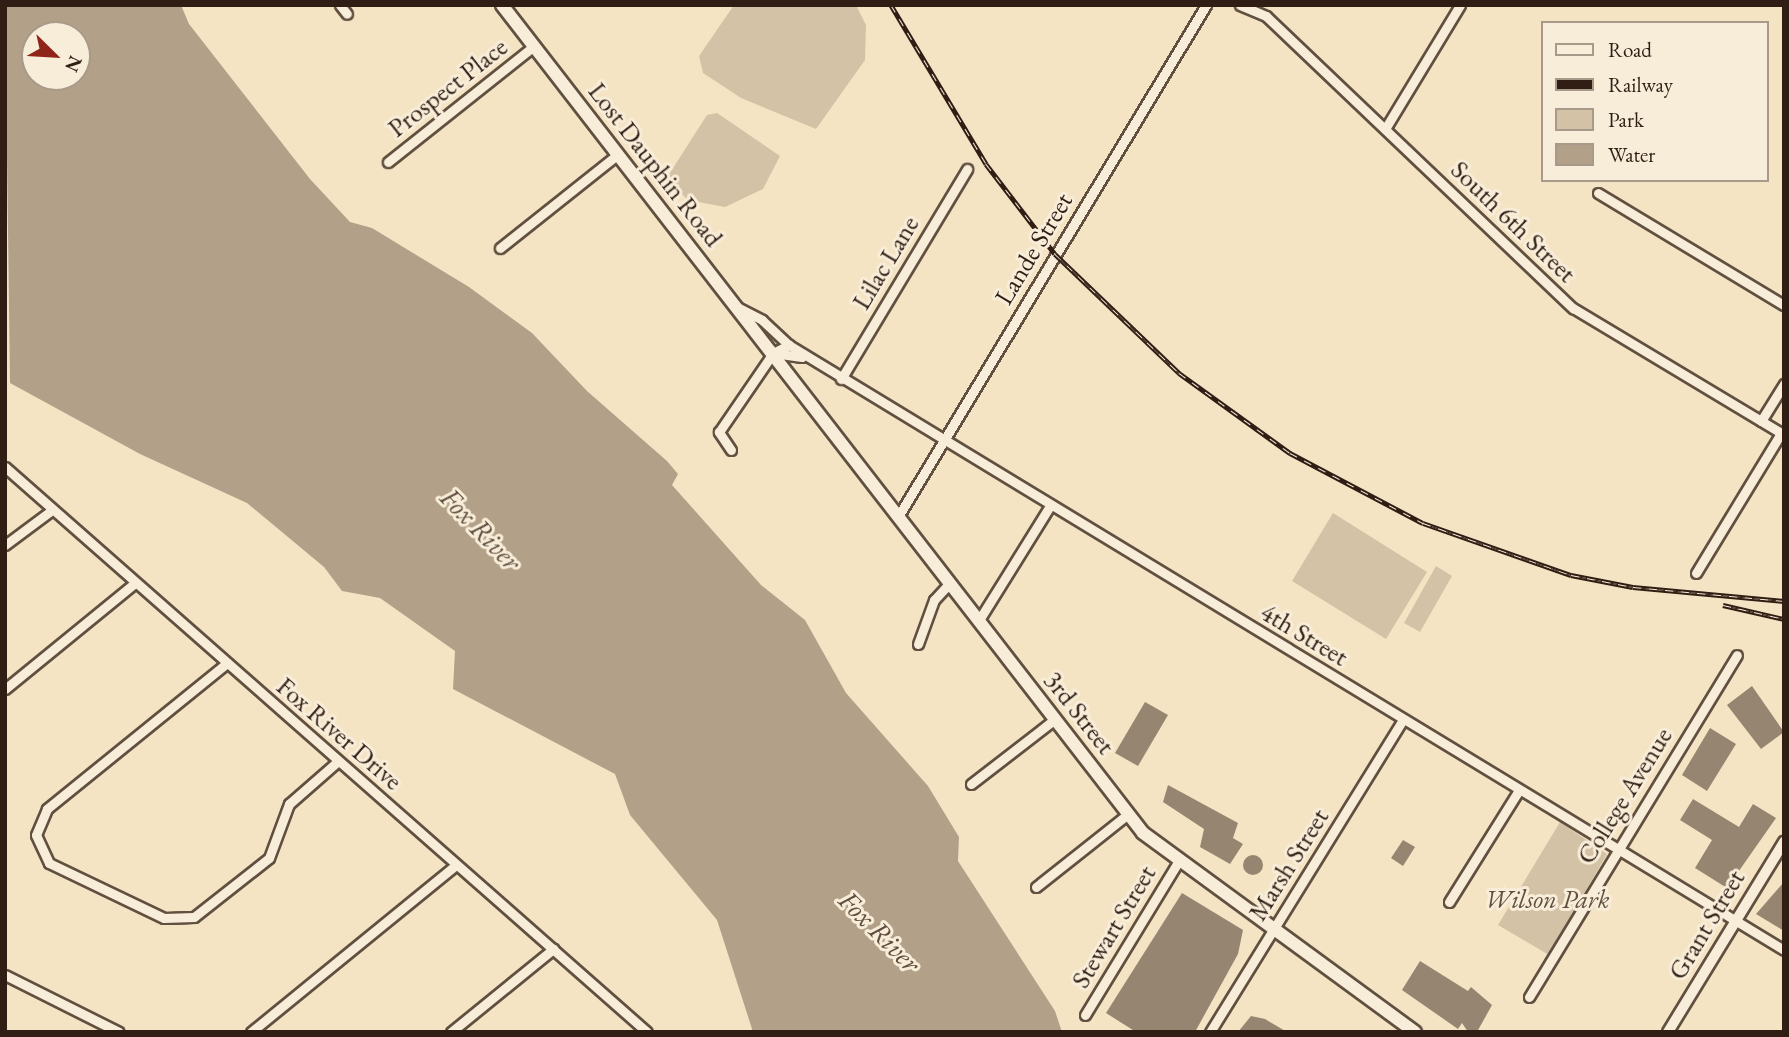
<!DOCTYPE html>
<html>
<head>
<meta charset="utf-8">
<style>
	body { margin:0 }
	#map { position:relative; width:1789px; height:1037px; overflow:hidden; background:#f5e4c4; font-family:"EB Garamond",serif }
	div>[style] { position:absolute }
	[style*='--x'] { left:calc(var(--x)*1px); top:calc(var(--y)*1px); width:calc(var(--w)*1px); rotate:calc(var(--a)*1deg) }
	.green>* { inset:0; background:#d4c2a6 }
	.water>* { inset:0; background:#b2a188 }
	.building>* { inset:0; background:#968570 }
	.round { border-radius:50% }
	.roads { filter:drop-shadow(2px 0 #615040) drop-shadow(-2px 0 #615040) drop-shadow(0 2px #615040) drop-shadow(0 -2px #615040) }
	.minor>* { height:9px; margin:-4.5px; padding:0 4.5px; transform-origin:4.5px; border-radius:4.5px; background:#f8edd9 }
	.tertiary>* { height:10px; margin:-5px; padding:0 5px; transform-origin:5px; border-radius:5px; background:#f8edd9 }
	.secondary>* { height:12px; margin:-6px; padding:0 6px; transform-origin:6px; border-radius:6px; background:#f8edd9 }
	.rail>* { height:5px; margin-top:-2.5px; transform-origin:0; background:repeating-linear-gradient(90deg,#f8edd9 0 8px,#301e14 0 16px); box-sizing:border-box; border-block:2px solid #301e14 }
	span { translate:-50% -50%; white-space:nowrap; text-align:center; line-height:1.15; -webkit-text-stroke:6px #f8edd9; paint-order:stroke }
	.street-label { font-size:26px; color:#301e14 }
	.park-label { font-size:26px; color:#614f40; font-style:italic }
	.water-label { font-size:28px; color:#5e4c3d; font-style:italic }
	.frame { position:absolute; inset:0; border:7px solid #301e14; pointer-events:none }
	.legend { position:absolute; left:1541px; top:21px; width:228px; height:161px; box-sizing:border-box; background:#f8edd9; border:2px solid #a89a8a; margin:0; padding:9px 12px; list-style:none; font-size:21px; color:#301e14 }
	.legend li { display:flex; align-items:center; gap:14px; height:35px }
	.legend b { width:35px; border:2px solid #a89a8a }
	.north { position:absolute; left:21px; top:21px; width:70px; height:70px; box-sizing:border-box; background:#f8edd9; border:2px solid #a89a8a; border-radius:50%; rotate:114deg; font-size:19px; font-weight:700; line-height:28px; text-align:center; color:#301e14 }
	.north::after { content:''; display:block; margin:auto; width:24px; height:32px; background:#8f2418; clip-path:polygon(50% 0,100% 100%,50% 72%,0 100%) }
</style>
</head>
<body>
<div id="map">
	<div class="green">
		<i style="clip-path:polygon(734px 5px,856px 5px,866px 25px,865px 60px,816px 129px,741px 98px,703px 73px,699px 56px)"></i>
		<i style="clip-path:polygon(717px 113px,780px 156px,763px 189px,725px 207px,688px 200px,666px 179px,707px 115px)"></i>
		<i style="clip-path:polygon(1333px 513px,1427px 572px,1386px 639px,1292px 581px)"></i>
		<i style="clip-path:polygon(1436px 566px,1452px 576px,1420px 632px,1404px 623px)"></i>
		<i style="clip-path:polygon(1560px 822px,1607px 854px,1549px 955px,1498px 925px)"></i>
	</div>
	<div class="water">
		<i style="clip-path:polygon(evenodd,5px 5px,181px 5px,189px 24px,310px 179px,350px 222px,372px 228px,469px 287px,532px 333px,587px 391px,667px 461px,678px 474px,672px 485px,761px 585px,805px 620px,846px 693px,928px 786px,959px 837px,958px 861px,1055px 1011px,1062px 1032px,753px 1032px,717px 920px,630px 815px,615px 774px,453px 689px,455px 651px,380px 598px,342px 591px,324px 567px,247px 503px,140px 454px,10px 383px,5px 5px,35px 35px,77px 35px,77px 77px,35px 77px,35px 35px)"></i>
	</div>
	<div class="building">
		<i style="clip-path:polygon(1752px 686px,1784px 732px,1761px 749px,1727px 705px)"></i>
		<i style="clip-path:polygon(1145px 702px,1168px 715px,1138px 766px,1115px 753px)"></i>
		<i style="clip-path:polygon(1710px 728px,1736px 744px,1707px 791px,1682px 775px)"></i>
		<i style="clip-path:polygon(1168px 785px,1238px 823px,1233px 838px,1243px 844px,1230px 864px,1200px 847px,1204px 829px,1163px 802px)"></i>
		<i style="clip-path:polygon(1693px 799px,1739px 827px,1753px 804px,1776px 818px,1727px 888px,1695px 868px,1712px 840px,1680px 820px)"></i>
		<i style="clip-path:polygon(1403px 840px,1415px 847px,1403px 866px,1391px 858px)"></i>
		<i class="round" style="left:1243px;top:855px;width:20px;height:20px"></i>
		<i style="clip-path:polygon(1784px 882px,1784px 931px,1756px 914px)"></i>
		<i style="clip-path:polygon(1182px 893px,1243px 930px,1238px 954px,1195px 1032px,1136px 1032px,1106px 1013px)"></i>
		<i style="clip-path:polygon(1420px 961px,1468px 991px,1471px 987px,1492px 1005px,1477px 1032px,1468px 1032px,1462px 1023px,1458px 1029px,1402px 990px)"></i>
		<i style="clip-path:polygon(1251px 1016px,1265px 1019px,1287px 1032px,1238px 1032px)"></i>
	</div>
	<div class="roads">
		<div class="minor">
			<i style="--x:340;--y:5;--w:11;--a:52"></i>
			<i style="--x:1240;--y:5;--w:28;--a:23"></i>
			<i style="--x:1266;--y:16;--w:424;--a:43.6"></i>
			<i style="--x:1573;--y:308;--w:246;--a:31"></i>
			<i style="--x:1385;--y:129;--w:145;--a:-58.8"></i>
			<i style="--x:388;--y:162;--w:186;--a:-38.5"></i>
			<i style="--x:1598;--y:193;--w:217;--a:31.1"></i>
			<i style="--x:500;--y:248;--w:151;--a:-38.5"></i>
			<i style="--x:737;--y:307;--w:28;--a:27"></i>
			<i style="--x:762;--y:320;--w:37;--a:43"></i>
			<i style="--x:773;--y:353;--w:29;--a:8"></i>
			<i style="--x:841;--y:379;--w:245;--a:-59"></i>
			<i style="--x:1761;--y:421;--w:44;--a:-58.1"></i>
			<i style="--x:731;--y:450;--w:22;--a:-124"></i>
			<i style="--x:719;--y:432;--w:96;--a:-55.6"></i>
			<i style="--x:773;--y:353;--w:18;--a:-27"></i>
			<i style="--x:789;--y:345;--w:1164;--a:31.3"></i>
			<i style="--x:5;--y:467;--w:855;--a:41.35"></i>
			<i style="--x:899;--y:515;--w:595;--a:-58.95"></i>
			<i style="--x:5;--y:545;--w:59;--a:-36.7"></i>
			<i style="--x:1696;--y:573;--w:164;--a:-58.7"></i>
			<i style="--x:979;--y:620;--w:134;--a:-58.1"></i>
			<i style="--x:918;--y:644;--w:47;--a:-70"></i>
			<i style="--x:934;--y:600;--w:23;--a:-47"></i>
			<i style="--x:227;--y:663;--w:232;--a:141"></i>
			<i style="--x:47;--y:809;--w:28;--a:113"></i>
			<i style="--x:36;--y:835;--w:31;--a:65"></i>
			<i style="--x:49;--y:863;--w:127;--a:25.6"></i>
			<i style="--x:164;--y:918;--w:30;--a:-2"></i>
			<i style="--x:194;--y:917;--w:95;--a:-38.2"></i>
			<i style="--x:269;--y:858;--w:58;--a:-69.7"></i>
			<i style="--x:289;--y:804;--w:64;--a:-41.2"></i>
			<i style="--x:5;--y:689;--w:168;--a:-39.2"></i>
			<i style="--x:971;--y:784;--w:106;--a:-37.7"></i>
			<i style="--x:1036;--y:887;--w:117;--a:-38.4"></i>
			<i style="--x:1449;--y:902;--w:132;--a:-58"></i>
			<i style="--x:5;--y:975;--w:127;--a:26.6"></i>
			<i style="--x:1529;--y:997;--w:400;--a:-58.7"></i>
			<i style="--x:1085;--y:1015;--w:179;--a:-58.7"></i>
			<i style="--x:251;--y:1032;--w:264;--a:-39.2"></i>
			<i style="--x:451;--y:1032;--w:132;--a:-39.1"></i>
			<i style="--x:1210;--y:1032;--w:367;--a:-58.3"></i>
		</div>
		<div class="tertiary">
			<i style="--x:1668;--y:1032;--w:223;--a:-58.6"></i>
		</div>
		<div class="secondary">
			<i style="--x:502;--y:5;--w:1047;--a:52.25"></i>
			<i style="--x:1143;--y:833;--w:337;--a:36.2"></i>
		</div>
	</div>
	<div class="rail">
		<i style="--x:891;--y:5;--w:185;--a:59.1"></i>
		<i style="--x:986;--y:164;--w:113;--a:52.5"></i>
		<i style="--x:1055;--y:254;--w:172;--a:43.8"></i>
		<i style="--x:1179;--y:373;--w:137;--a:35.8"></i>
		<i style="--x:1290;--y:453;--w:150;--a:27.8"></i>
		<i style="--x:1423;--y:523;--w:157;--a:19.4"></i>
		<i style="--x:1571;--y:575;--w:63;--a:11"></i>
		<i style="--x:1633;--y:587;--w:152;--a:5.3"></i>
		<i style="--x:1723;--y:605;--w:63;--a:12.9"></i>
	</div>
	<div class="street-label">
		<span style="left:448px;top:88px;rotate:-38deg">Prospect Place</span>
		<span style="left:655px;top:165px;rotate:52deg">Lost Dauphin Road</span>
		<span style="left:1513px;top:222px;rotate:44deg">South 6th Street</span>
		<span style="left:1034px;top:249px;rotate:-59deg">Lande Street</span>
		<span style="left:886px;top:263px;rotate:-59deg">Lilac Lane</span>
		<span style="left:1304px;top:635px;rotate:31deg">4th Street</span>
		<span style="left:1079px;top:713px;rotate:52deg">3rd Street</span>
		<span style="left:339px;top:734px;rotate:41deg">Fox River Drive</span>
		<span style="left:1625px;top:796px;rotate:-58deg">College Avenue</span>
		<span style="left:1289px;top:865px;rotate:-58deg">Marsh Street</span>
		<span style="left:1707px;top:925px;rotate:-59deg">Grant Street</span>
		<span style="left:1114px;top:927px;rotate:-59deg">Stewart Street</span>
	</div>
	<div class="park-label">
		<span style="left:1547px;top:900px">Wilson Park</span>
	</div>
	<div class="water-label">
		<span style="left:481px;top:529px;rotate:46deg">Fox River</span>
		<span style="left:880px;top:931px;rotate:45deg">Fox River</span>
	</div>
	<div class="frame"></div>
	<ul class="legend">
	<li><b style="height:9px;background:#f8edd9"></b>Road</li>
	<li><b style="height:9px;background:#301e14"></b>Railway</li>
	<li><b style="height:19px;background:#d4c2a6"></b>Park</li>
	<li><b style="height:19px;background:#b2a188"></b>Water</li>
	</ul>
	<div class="north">N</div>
</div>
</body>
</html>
